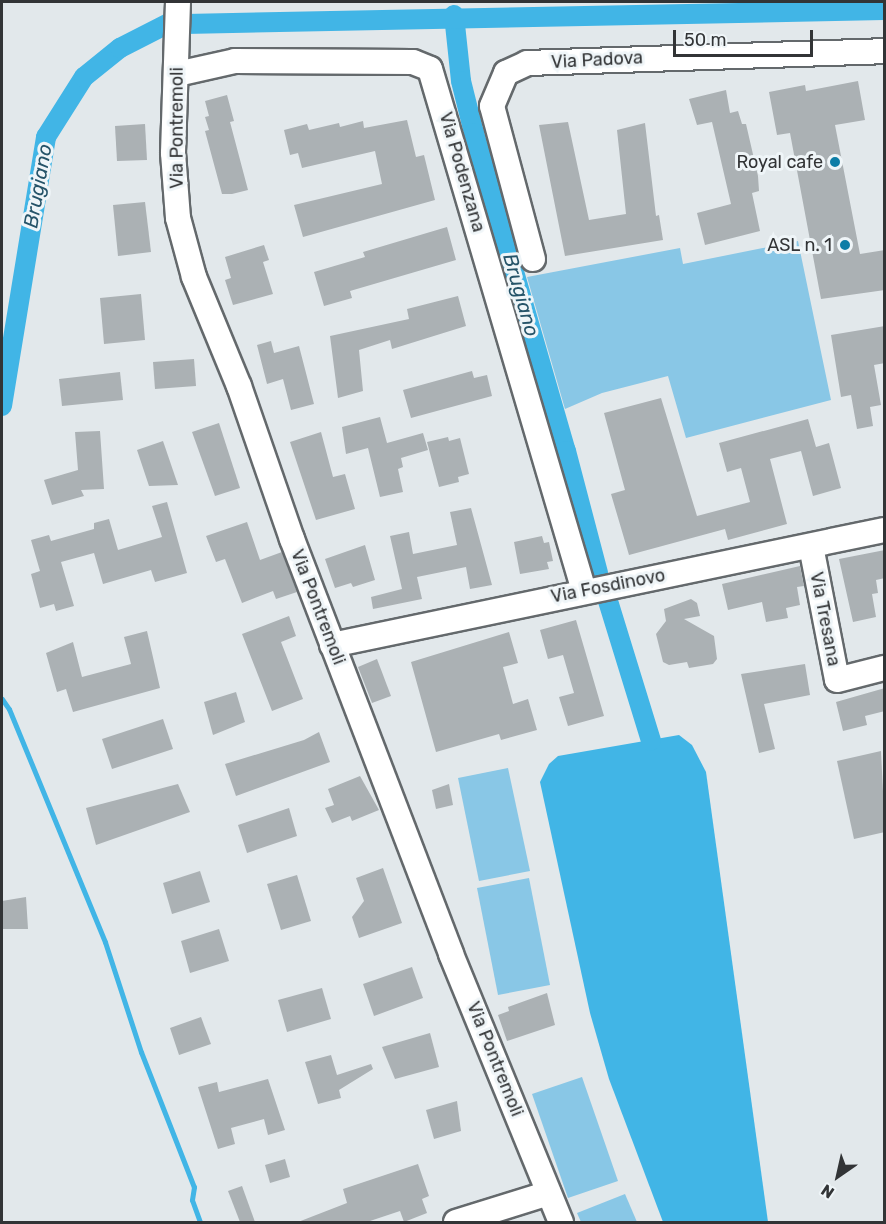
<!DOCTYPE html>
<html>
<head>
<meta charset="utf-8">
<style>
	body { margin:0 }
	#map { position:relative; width:886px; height:1224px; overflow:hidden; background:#e2e8eb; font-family:Rubik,sans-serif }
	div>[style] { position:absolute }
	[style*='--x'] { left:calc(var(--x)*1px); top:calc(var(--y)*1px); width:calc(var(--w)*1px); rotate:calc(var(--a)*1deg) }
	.green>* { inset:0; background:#89c7e6 }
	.water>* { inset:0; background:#41b5e6 }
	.stream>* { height:5px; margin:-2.5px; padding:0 2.5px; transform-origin:2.5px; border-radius:2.5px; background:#41b5e6 }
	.canal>* { height:20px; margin:-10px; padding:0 10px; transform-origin:10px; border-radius:10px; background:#41b5e6 }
	.building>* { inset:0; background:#abb1b4 }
	.roads { filter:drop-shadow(2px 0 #64696c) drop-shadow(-2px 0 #64696c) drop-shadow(0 2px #64696c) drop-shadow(0 -2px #64696c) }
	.minor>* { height:24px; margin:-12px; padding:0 12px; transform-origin:12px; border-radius:12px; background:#fff }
	.dots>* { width:16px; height:16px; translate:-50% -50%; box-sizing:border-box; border:3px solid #eff5f8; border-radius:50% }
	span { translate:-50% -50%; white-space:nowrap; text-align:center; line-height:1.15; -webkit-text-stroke:6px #eff5f8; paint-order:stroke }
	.street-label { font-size:18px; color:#323436 }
	.poi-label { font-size:18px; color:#323436 }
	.right { translate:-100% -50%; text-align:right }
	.water-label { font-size:20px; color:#265469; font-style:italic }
	.frame { position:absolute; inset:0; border:3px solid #323436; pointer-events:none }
	.north { position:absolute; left:808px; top:1146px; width:60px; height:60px; -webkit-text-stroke:4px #eff5f8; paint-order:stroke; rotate:214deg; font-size:16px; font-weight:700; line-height:24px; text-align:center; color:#323436 }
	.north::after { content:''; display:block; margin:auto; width:21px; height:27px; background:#323436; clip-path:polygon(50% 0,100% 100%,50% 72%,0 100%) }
	.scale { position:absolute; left:673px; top:30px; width:140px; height:27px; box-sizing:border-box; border:3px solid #323436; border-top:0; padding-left:8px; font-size:18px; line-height:21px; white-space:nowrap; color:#323436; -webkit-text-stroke:4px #eff5f8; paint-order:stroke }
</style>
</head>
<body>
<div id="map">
	<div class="green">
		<i style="clip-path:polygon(798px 241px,831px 400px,686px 438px,668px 376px,602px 393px,565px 409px,527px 277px,680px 248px,683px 264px)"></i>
		<i style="clip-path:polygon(508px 768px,530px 871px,479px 881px,458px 778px)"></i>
		<i style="clip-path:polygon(529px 878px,550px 985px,498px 995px,477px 888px)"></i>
		<i style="clip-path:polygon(582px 1077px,618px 1181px,568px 1198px,532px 1094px)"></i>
		<i style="clip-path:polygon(625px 1194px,637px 1222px,581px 1222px,577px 1213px)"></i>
	</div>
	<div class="water">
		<i style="clip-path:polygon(679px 735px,692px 745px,706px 772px,768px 1222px,663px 1222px,609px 1079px,590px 1013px,540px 782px,549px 764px,558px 756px)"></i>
	</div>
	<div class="stream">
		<i style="--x:2;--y:699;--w:12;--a:55"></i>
		<i style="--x:9;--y:709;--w:252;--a:67.6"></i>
		<i style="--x:105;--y:942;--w:116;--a:71.9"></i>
		<i style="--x:141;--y:1052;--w:145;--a:68.6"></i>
		<i style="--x:194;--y:1187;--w:13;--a:99"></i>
		<i style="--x:192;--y:1200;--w:23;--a:70"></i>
	</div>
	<div class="canal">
		<i style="--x:454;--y:15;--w:66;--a:83.9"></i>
		<i style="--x:461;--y:81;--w:54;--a:76"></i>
		<i style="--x:474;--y:133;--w:331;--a:73.9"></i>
		<i style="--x:566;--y:451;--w:126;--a:75.3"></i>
		<i style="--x:185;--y:24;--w:699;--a:-1.15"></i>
		<i style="--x:2;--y:406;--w:273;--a:-80.7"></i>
		<i style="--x:46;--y:137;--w:71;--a:-57.7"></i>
		<i style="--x:84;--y:77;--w:46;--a:-38.9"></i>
		<i style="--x:120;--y:48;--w:55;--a:-27"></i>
		<i style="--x:608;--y:601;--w:146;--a:72.9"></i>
	</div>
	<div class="building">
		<i style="clip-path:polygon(858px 81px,865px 120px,835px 125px,860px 254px,885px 250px,885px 290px,821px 299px,790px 133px,777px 135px,769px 92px,805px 85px,806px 91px)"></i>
		<i style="clip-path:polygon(726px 90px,730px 113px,738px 111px,742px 124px,746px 124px,758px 176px,759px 191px,752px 193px,760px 231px,705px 245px,697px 213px,731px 204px,712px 122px,697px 125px,689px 99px)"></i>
		<i style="clip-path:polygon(227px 95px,234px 121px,230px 122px,248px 190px,232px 194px,222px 194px,205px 131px,209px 130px,205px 117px,209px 116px,205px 101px)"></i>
		<i style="clip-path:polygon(407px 120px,416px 157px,424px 155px,435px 200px,303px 237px,294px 205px,382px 184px,375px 151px,302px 168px,298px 153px,290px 155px,284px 130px,307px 124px,309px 130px,339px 123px,340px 127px,363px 121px,364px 128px)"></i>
		<i style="clip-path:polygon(568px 122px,589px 220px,626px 214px,617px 130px,645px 123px,656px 216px,659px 215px,663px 240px,565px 256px,539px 125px)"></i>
		<i style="clip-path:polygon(145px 124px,147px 160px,117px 161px,115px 126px)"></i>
		<i style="clip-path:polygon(145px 202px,151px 252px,118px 256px,113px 205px)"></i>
		<i style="clip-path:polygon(447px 227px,456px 260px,350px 291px,352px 298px,324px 306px,314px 272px,365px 257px,363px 252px)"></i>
		<i style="clip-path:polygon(264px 245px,269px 260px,263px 262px,273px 294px,233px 305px,225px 280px,231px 278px,225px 257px)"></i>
		<i style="clip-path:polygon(141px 294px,145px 340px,104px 344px,100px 298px)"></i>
		<i style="clip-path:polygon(458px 296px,466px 326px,392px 349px,390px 340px,359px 350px,363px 391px,338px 398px,330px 336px,409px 319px,407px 309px)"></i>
		<i style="clip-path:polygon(885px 326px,885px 363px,874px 365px,881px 405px,870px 407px,873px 426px,857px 429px,851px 395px,841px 397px,831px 335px)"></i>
		<i style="clip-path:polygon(271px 341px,274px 353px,299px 346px,314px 404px,291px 410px,283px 379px,267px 384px,257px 345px)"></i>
		<i style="clip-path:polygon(194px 359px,196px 386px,155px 389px,153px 362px)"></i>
		<i style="clip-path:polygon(472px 371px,474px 378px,487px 375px,492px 396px,411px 418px,403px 390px)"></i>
		<i style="clip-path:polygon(120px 372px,123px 400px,62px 406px,59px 379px)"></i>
		<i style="clip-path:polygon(661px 398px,697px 516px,750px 502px,741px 468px,727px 472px,719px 443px,808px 419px,816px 447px,829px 443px,841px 488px,813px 496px,801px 451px,770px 459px,787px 524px,728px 540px,725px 529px,629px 555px,611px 494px,625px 490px,604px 413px)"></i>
		<i style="clip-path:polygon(380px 417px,387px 443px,423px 433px,428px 450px,401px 458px,403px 467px,398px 469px,403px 492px,380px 497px,368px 448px,346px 454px,342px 427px)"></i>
		<i style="clip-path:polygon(219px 423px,240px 488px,215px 496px,192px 432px)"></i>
		<i style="clip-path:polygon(100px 431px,104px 489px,81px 490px,84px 496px,52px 505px,44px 480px,78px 470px,75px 432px)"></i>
		<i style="clip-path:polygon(321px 432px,333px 477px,345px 474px,355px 509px,316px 520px,290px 442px)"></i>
		<i style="clip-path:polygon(448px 437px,449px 441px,460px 438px,469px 474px,458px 477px,459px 482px,439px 487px,427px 442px)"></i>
		<i style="clip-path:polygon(163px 441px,178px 485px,149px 486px,137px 450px)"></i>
		<i style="clip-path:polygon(167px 502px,187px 573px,155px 582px,151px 570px,103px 584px,94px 553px,61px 562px,74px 606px,56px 611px,54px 604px,40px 608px,31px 574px,40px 571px,31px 540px,49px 535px,51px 541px,94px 529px,94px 523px,109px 519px,118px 550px,162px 537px,152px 506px)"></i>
		<i style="clip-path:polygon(471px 508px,492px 585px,470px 589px,466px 567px,417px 577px,422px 599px,373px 609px,371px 597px,402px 589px,390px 536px,409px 532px,413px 554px,457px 545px,450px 512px)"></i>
		<i style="clip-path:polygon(247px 522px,260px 560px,282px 552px,297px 592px,276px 599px,273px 591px,242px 603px,225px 559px,216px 562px,206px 536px)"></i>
		<i style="clip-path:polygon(542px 536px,544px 543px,549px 542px,553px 561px,547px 562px,549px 569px,520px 574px,514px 542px)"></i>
		<i style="clip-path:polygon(365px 545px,375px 580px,353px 587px,351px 583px,335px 588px,325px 559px)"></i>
		<i style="clip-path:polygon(885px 550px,885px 578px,876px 580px,878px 593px,872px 594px,876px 617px,853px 622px,839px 559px)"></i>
		<i style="clip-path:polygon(800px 566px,804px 586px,797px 587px,800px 605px,786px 608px,788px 618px,766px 622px,762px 602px,728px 610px,722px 584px)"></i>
		<i style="clip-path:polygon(691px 599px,697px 603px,700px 616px,684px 619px,714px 636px,717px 659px,713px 664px,689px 668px,687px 662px,669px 665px,663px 662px,656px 634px,666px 621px,664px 609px)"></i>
		<i style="clip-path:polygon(289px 616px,296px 636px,281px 642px,303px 699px,272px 711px,242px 634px)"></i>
		<i style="clip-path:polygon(576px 620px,604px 716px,568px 726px,559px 697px,574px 693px,563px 655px,548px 659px,540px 630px)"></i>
		<i style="clip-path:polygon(147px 631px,160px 688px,73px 712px,66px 689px,57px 692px,46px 653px,73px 642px,82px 677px,131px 664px,124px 637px)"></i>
		<i style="clip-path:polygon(509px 632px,518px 663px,503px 667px,513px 704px,528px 699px,537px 730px,501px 740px,499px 734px,436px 752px,411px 662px)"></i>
		<i style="clip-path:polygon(377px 659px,391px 696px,372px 703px,358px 667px)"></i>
		<i style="clip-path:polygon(805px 664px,810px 695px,764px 704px,775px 749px,759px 753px,741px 674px)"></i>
		<i style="clip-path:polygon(885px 688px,885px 711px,865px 716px,867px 725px,843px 731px,836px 702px)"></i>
		<i style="clip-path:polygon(236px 692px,245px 722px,213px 735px,204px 702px)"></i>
		<i style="clip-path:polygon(163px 719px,173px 749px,112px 769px,102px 739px)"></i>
		<i style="clip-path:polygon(319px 732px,330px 762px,236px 796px,225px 764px,304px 740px)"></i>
		<i style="clip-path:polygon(881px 751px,885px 832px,854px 839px,837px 761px)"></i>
		<i style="clip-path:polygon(360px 776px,379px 810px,352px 821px,350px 816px,332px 823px,325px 808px,334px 805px,328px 789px)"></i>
		<i style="clip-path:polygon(178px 784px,190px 812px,96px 845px,86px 808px)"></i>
		<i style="clip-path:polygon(449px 784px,453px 805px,436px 809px,432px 790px)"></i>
		<i style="clip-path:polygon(289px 808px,297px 836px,247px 853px,238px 825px)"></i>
		<i style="clip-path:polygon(383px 868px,402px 923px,359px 938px,352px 917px,364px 901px,356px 878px)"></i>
		<i style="clip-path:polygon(200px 871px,210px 902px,172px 914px,163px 883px)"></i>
		<i style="clip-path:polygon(297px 875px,311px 921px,281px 930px,267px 884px)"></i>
		<i style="clip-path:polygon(26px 897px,28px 929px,2px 929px,2px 901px)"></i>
		<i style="clip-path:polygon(219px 929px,229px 961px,190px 973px,181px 941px)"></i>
		<i style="clip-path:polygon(412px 967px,423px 998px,374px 1016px,363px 984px)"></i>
		<i style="clip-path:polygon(322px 988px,331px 1019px,287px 1032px,278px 1000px)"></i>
		<i style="clip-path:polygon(547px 993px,555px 1025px,507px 1041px,498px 1015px,509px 1011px,508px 1007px)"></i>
		<i style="clip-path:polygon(201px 1017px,211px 1044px,179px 1055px,170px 1028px)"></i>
		<i style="clip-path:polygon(430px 1033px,439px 1067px,395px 1079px,382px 1047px)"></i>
		<i style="clip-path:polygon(331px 1055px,337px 1075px,371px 1064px,373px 1069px,339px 1090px,341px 1098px,318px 1104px,305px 1062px)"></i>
		<i style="clip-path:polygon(268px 1079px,285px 1130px,268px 1135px,264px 1119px,231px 1128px,235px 1144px,218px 1149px,198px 1087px,217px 1082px,219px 1092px)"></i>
		<i style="clip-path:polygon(457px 1101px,461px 1131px,434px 1139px,426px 1110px)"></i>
		<i style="clip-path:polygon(285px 1159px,290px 1177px,270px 1183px,265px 1165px)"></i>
		<i style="clip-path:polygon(418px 1164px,429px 1196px,422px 1199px,427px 1213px,404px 1222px,400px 1211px,367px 1222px,298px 1222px,347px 1203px,343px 1189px)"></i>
		<i style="clip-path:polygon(242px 1186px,255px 1222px,240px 1222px,228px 1191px)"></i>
	</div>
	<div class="roads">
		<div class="minor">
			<i style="--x:178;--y:2;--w:151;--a:91.9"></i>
			<i style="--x:173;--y:153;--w:65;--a:85.6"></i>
			<i style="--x:178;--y:218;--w:61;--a:74.8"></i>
			<i style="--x:194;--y:277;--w:118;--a:67.6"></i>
			<i style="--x:239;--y:386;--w:162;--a:70.9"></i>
			<i style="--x:292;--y:539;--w:444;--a:69"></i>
			<i style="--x:451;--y:954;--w:290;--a:67.7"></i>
			<i style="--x:177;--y:74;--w:59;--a:-12.6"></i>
			<i style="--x:235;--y:61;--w:178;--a:0.3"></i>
			<i style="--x:413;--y:62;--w:18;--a:22"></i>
			<i style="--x:430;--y:69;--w:544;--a:73.56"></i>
			<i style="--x:533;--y:259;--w:158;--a:-105"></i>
			<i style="--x:492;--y:106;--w:36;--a:-67"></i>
			<i style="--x:506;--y:73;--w:23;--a:-25"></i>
			<i style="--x:527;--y:63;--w:357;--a:-1.9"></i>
			<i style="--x:811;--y:546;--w:136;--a:79"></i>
			<i style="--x:837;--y:680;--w:49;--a:-14.3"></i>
			<i style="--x:332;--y:645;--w:564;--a:-11.77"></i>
			<i style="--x:456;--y:1222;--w:97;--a:-17.3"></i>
		</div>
	</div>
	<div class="dots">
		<i style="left:835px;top:162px;background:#0d7da6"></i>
		<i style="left:845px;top:245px;background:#0d7da6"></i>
	</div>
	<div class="street-label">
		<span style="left:597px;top:60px;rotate:-3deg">Via Padova</span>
		<span style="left:177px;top:128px;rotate:-90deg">Via Pontremoli</span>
		<span style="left:462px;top:172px;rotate:74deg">Via Podenzana</span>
		<span style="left:608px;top:586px;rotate:-11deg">Via Fosdinovo</span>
		<span style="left:318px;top:607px;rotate:69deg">Via Pontremoli</span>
		<span style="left:825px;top:619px;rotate:79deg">Via Tresana</span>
		<span style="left:495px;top:1059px;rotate:68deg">Via Pontremoli</span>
	</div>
	<div class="poi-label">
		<span class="right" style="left:823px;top:162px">Royal cafe</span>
		<span class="right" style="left:832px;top:245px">ASL n. 1</span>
	</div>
	<div class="water-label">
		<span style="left:38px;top:186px;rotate:-80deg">Brugiano</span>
		<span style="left:521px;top:295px;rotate:74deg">Brugiano</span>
	</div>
	<div class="frame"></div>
	<div class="north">N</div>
	<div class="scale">50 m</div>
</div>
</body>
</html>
